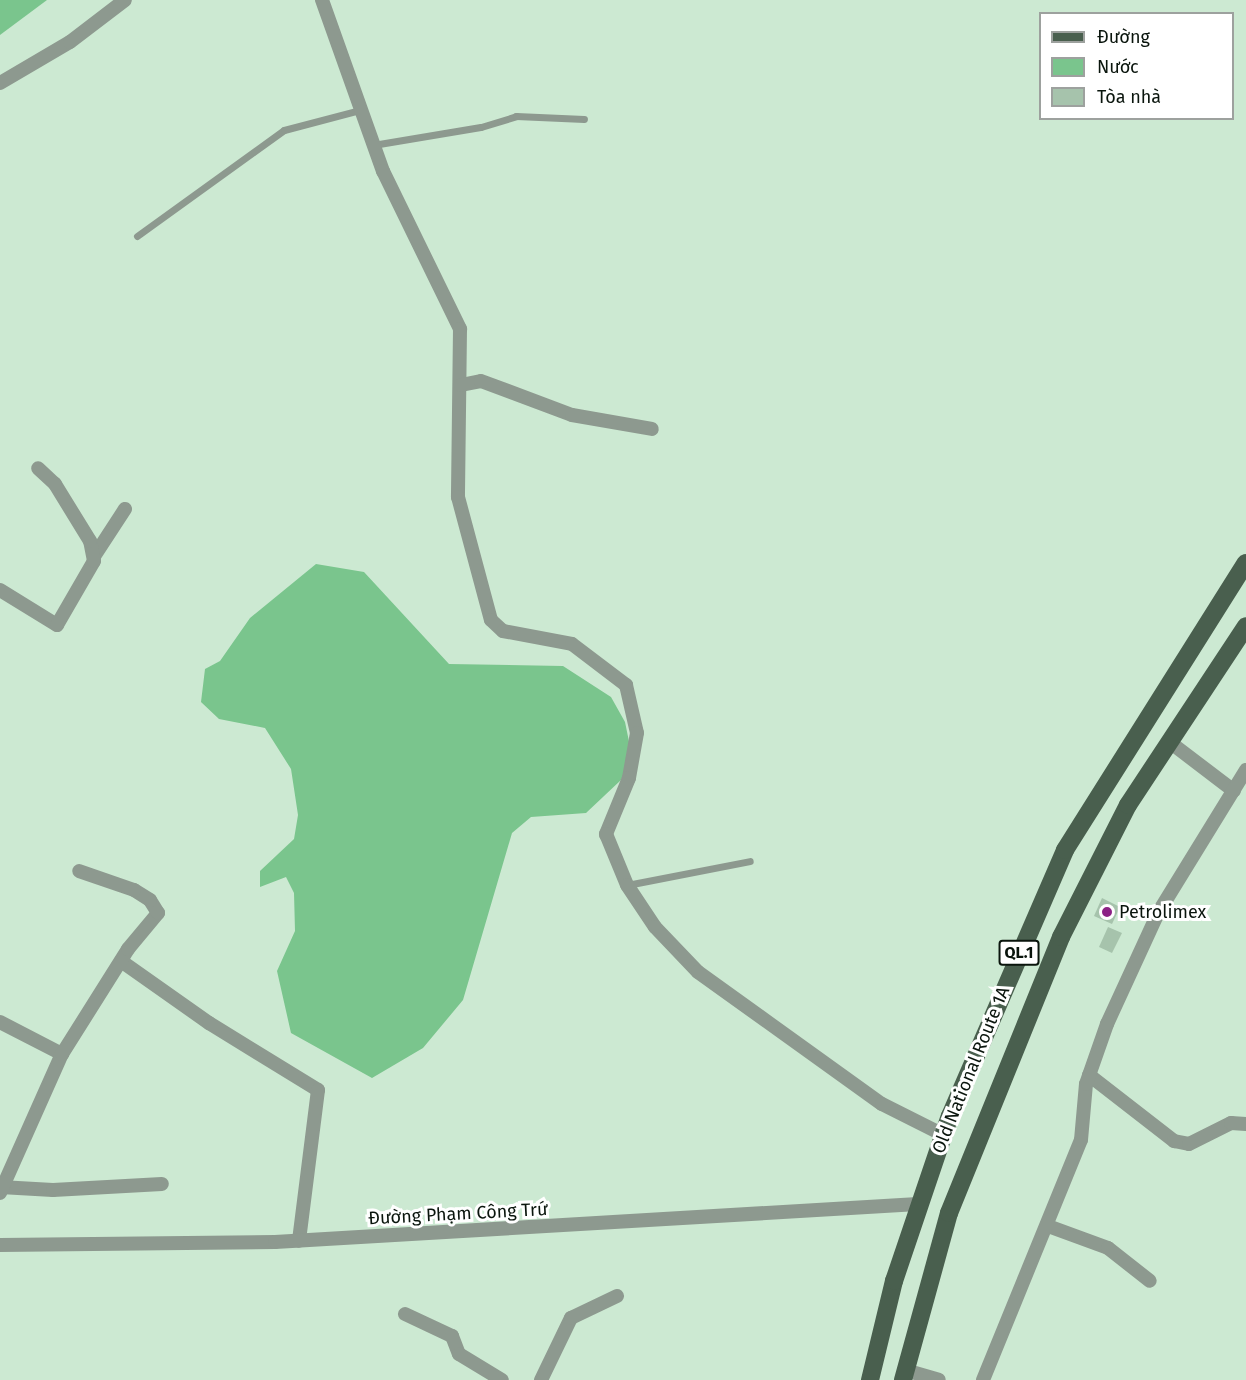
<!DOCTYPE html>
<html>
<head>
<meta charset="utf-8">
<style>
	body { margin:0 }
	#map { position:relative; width:1246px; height:1380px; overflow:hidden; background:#cce9d2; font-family:"Fira Sans",sans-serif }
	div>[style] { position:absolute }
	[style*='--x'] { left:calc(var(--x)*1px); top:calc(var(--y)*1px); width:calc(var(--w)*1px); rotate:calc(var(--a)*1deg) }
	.water>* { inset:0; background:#7ac58d }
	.building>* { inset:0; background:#a6c3ac }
	.lane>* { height:7px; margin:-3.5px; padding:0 3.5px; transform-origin:3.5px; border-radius:3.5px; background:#8d998f }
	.street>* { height:14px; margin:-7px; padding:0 7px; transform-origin:7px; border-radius:7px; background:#8d998f }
	.primary>* { height:18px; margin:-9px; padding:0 9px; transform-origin:9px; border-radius:9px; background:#495f4e }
	.dots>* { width:16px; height:16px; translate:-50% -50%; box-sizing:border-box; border:3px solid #fff; border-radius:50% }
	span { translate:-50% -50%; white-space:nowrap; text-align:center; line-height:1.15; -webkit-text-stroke:6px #fff; paint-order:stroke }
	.shield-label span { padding:2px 4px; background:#fff; border:2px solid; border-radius:4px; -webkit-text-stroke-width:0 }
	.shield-label { font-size:16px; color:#0a150d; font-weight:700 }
	.poi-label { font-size:18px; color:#0a150d }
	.left { translate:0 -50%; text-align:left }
	.street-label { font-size:18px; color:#0a150d }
	.legend { position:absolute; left:1039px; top:12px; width:195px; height:108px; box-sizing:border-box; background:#fff; border:2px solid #9da19e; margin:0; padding:8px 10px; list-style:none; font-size:18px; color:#0a150d }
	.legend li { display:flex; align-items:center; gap:12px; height:30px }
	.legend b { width:30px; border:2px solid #9da19e }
</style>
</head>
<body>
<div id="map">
	<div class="water">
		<i style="clip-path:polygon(0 0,47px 0,0 35px)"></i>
		<i style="clip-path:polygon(316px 564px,364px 572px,449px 664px,563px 666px,611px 697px,625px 722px,632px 756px,621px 780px,586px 813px,531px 817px,512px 833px,463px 1000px,423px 1048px,372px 1078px,291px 1033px,277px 971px,295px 931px,294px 893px,286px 877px,260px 887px,260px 871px,294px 839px,298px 815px,291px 769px,265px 728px,219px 719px,201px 702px,205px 669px,220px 661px,250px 618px)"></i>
	</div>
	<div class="building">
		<i style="clip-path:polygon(1102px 898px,1120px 907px,1112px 924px,1094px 916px)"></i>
		<i style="clip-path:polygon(1108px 927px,1122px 933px,1112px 953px,1099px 947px)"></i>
	</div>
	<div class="lane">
		<i style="--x:373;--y:145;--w:109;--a:-9.5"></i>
		<i style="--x:481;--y:127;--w:37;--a:-17"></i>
		<i style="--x:516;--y:116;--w:68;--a:2.5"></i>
		<i style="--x:137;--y:236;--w:181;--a:-35.8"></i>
		<i style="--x:284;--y:130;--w:79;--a:-14.7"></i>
		<i style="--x:627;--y:885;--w:125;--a:-11"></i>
	</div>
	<div class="street">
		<i style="--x:322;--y:0;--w:182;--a:70.4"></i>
		<i style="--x:383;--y:171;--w:176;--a:64"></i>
		<i style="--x:460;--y:329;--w:168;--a:90.7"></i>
		<i style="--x:458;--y:497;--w:127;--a:75"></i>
		<i style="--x:491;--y:620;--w:16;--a:43"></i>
		<i style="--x:503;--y:631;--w:70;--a:10.7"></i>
		<i style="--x:572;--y:644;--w:68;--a:37.2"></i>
		<i style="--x:626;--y:685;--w:49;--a:77.1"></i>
		<i style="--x:637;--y:733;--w:46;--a:100.1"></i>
		<i style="--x:629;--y:778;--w:61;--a:112.3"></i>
		<i style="--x:606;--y:834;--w:55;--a:67.6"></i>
		<i style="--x:627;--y:885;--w:50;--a:56.3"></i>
		<i style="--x:655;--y:927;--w:62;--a:46.3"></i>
		<i style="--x:698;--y:972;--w:226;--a:35.7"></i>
		<i style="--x:882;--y:1104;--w:69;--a:26.6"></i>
		<i style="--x:0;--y:83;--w:81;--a:-30.4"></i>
		<i style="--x:70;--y:42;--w:69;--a:-37.4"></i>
		<i style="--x:461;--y:385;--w:20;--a:-11"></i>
		<i style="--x:481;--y:381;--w:97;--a:20.5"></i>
		<i style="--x:572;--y:415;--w:81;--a:9.9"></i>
		<i style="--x:95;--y:555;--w:55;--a:-56.9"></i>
		<i style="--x:0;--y:590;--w:67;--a:31.6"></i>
		<i style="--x:57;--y:625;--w:74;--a:-60"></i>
		<i style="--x:94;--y:561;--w:20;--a:-101"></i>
		<i style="--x:90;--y:541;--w:67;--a:-121.6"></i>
		<i style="--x:55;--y:484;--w:23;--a:-137"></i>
		<i style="--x:1171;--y:743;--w:79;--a:37.3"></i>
		<i style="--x:121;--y:961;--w:108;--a:35.2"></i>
		<i style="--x:209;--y:1023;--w:128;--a:31.6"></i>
		<i style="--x:318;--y:1090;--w:152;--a:97.2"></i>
		<i style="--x:0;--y:1022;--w:70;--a:27.3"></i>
		<i style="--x:1089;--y:1075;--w:108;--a:37.8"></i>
		<i style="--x:1174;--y:1141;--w:15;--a:11"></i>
		<i style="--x:1189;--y:1144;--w:47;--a:-26.6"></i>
		<i style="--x:1231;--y:1123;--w:15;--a:4"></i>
		<i style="--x:0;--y:1187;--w:53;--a:3.2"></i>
		<i style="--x:53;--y:1190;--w:109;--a:-3.2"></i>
		<i style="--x:0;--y:1193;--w:152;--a:-66"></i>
		<i style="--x:62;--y:1054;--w:124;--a:-57.8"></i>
		<i style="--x:128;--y:949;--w:47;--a:-50.2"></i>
		<i style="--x:158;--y:913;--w:15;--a:-122"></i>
		<i style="--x:150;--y:900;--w:19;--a:-148"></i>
		<i style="--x:134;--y:890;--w:58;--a:-160.9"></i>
		<i style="--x:1048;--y:1226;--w:64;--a:20.1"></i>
		<i style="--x:1108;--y:1248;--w:53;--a:38.2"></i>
		<i style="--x:0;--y:1245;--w:275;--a:-0.6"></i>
		<i style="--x:275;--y:1242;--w:644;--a:-3.38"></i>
		<i style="--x:405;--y:1314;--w:52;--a:25.1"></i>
		<i style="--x:452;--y:1336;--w:19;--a:69"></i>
		<i style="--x:459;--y:1354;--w:50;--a:31.2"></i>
		<i style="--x:905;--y:1370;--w:35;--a:16"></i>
		<i style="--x:541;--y:1380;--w:69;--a:-64.2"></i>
		<i style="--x:571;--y:1318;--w:51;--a:-25.6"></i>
		<i style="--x:983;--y:1380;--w:259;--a:-67.8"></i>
		<i style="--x:1081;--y:1140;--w:56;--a:-84.9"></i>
		<i style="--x:1086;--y:1084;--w:64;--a:-70.7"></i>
		<i style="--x:1107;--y:1024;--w:122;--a:-65.3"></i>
		<i style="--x:1158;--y:913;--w:168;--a:-58.4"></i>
	</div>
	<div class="primary">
		<i style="--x:870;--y:1380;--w:102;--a:-76.4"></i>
		<i style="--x:894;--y:1281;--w:174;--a:-71.3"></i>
		<i style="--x:950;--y:1116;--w:290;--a:-66.6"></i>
		<i style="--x:1065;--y:850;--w:339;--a:-57.8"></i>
		<i style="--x:903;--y:1380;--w:173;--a:-74.6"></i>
		<i style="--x:949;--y:1213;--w:298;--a:-67.9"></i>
		<i style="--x:1061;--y:937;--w:148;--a:-63.1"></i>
		<i style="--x:1128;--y:805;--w:214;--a:-56.6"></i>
	</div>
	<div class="dots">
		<i style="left:1107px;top:912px;background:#8c2185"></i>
	</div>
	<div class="shield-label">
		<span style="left:1019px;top:953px">QL.1</span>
	</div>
	<div class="poi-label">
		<span class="left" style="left:1119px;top:912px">Petrolimex</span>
	</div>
	<div class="street-label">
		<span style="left:971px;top:1070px;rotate:-68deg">Old National Route 1A</span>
		<span style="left:458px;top:1214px;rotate:-3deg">Đường Phạm Công Trứ</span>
	</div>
	<ul class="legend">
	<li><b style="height:8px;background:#495f4e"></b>Đường</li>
	<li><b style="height:16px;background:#7ac58d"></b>Nước</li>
	<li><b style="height:16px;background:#a6c3ac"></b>Tòa nhà</li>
	</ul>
</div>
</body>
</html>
